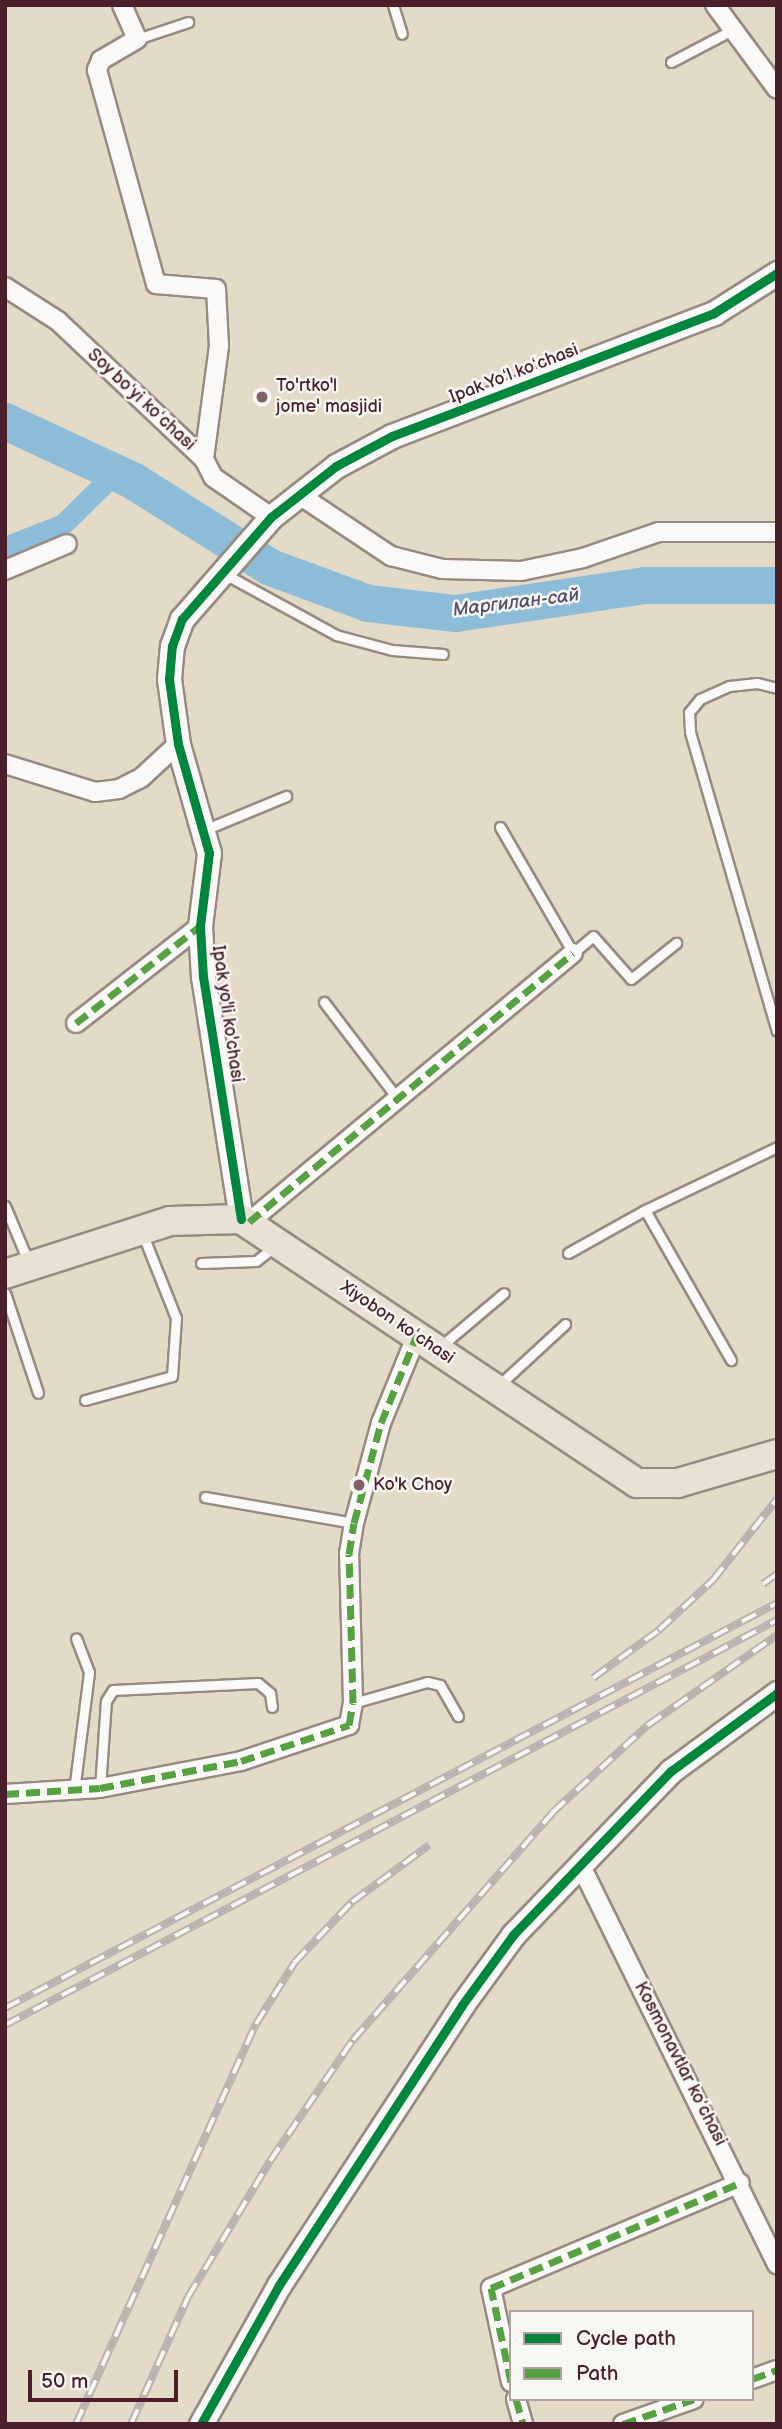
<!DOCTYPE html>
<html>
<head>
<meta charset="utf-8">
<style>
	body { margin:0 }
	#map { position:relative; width:782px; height:2429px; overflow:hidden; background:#e4dac8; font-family:"Balsamiq Sans",sans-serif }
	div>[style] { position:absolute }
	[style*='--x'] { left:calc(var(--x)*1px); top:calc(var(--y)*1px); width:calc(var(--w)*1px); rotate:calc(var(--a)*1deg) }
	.canal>* { height:21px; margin:-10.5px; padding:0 10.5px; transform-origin:10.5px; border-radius:10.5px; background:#8dbcd8 }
	.river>* { height:37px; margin:-18.5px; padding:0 18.5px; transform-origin:18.5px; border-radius:18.5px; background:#8dbcd8 }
	.roads { filter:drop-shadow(2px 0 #968a83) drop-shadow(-2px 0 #968a83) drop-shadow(0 2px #968a83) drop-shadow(0 -2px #968a83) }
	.service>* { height:9px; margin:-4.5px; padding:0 4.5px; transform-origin:4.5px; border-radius:4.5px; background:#fbf9f7 }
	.minor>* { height:18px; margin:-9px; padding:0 9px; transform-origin:9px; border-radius:9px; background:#fbf9f7 }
	.tertiary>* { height:23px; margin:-11.5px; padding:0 11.5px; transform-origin:11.5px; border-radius:11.5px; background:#fbf9f7 }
	.primary>* { height:28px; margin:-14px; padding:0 14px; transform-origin:14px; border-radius:14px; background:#e9e1d4 }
	.rail>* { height:8px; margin-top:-4px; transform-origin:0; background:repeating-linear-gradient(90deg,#f6f6f2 0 16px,#b9b2b1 0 32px); box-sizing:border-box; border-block:2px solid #b9b2b1 }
	.quiet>* { height:7px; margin-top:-3.5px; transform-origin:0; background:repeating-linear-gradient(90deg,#56a243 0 14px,transparent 0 21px) }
	.cycleway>* { height:9px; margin:-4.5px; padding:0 4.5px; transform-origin:4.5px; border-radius:4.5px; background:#00873e }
	.dots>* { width:19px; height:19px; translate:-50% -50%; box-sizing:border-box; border:4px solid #f6f6f2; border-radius:50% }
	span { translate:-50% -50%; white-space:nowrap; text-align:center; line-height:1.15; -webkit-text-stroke:5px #f6f6f2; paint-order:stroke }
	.street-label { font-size:18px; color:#4a1f2b }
	.poi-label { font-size:18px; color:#4a1f2b }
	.left { translate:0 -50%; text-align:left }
	.water-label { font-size:19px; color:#54516a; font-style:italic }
	.frame { position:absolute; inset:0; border:7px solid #4a1f2b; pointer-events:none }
	.legend { position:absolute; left:509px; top:2310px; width:245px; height:91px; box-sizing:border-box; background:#f6f6f2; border:2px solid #b1a0a2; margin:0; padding:9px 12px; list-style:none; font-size:21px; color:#4a1f2b }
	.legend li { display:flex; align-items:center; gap:14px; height:35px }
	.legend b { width:35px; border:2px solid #b1a0a2 }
	.scale { position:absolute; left:28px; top:2370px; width:150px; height:32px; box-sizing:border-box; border:4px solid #4a1f2b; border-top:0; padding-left:9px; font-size:21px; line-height:24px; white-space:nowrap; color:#4a1f2b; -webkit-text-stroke:5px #f6f6f2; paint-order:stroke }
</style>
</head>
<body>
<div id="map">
	<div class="canal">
		<i style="--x:5;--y:547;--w:62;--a:-21.6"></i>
		<i style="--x:63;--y:524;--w:71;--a:-44.4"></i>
	</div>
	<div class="river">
		<i style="--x:5;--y:421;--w:140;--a:24.9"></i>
		<i style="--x:132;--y:480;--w:163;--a:32.2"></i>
		<i style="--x:270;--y:567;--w:104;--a:20.2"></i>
		<i style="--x:368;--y:603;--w:88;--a:6.6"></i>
		<i style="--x:455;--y:613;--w:192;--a:-8.4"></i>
		<i style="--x:645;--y:585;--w:132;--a:0"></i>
	</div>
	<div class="roads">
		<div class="service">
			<i style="--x:393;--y:5;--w:30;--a:73"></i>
			<i style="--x:137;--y:39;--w:54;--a:-18.4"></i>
			<i style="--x:671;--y:62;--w:69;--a:-27.7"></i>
			<i style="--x:223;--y:577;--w:9;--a:6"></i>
			<i style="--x:232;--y:578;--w:119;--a:28.7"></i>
			<i style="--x:336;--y:635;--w:58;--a:15"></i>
			<i style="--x:392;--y:650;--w:51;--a:4.5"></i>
			<i style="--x:777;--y:688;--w:21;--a:-166"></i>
			<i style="--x:757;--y:683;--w:28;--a:174"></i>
			<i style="--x:729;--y:686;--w:32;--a:156"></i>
			<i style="--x:700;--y:699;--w:17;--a:130"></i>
			<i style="--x:689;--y:712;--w:20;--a:87"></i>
			<i style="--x:690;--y:732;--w:311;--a:73.8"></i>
			<i style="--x:500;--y:827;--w:146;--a:59.9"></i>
			<i style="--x:573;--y:953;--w:26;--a:-40"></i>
			<i style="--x:593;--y:936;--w:57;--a:48.5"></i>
			<i style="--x:631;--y:979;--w:58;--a:-38.7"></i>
			<i style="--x:204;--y:830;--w:89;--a:-22.5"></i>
			<i style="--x:324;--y:1002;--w:122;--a:52.7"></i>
			<i style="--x:5;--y:1206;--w:60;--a:67.3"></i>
			<i style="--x:645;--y:1210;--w:173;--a:60.2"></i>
			<i style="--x:568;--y:1253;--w:88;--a:-29.2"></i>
			<i style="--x:645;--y:1210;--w:146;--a:-25.5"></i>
			<i style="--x:201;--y:1263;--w:55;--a:-2.1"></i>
			<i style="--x:256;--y:1261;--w:24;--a:-38"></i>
			<i style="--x:5;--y:1293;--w:105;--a:71.7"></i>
			<i style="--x:441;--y:1346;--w:82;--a:-40.1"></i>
			<i style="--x:499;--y:1385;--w:90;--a:-42.7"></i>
			<i style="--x:85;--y:1400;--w:90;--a:-15.4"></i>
			<i style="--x:172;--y:1376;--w:58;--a:-86.1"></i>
			<i style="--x:176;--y:1318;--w:89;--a:-111.7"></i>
			<i style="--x:205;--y:1497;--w:151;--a:9.9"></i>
			<i style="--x:353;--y:1703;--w:77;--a:-15.8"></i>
			<i style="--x:427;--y:1682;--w:13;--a:13"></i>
			<i style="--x:440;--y:1685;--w:36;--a:60"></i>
			<i style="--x:100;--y:1788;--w:87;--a:-86.1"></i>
			<i style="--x:106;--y:1701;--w:13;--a:-58"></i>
			<i style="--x:113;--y:1690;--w:145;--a:-2.8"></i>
			<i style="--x:258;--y:1683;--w:16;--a:40"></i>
			<i style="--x:270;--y:1693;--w:14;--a:82"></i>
			<i style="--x:74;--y:1791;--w:120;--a:-82.8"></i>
			<i style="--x:89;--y:1672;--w:36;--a:-111"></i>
		</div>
		<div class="minor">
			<i style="--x:122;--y:5;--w:37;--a:66"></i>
			<i style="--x:137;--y:39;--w:42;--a:149.7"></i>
			<i style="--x:101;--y:60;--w:11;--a:112"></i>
			<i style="--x:97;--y:70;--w:222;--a:74.6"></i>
			<i style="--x:156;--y:284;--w:60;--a:4.8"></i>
			<i style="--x:216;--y:289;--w:57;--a:87"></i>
			<i style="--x:219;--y:346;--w:114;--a:97.6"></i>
			<i style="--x:715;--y:5;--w:104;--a:53.6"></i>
			<i style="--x:5;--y:287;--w:63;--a:32.7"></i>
			<i style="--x:58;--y:321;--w:201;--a:43.4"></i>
			<i style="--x:204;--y:459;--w:20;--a:63"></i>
			<i style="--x:213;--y:477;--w:70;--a:34.6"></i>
			<i style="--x:298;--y:494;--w:112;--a:33.7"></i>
			<i style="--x:391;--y:556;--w:53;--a:14.3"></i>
			<i style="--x:442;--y:569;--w:79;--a:1.5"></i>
			<i style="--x:521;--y:571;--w:63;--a:-11.8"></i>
			<i style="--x:583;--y:558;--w:80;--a:-18.9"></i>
			<i style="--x:659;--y:532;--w:118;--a:0"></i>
			<i style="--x:5;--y:570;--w:67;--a:-22.8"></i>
			<i style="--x:5;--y:764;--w:94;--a:17.3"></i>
			<i style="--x:95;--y:792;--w:24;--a:-7"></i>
			<i style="--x:119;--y:789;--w:25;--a:-27"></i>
			<i style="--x:141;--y:778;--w:50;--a:-42.6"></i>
			<i style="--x:76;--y:1023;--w:157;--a:-38"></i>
			<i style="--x:249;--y:1222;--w:421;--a:-39.7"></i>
			<i style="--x:5;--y:1794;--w:95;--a:-3.6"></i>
			<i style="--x:100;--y:1788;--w:144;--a:-10.8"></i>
			<i style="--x:241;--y:1761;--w:114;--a:-18.4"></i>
			<i style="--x:349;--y:1725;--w:22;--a:-80"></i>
			<i style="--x:353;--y:1703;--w:149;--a:-91.5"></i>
			<i style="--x:349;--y:1554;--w:31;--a:-81"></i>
			<i style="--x:354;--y:1523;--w:104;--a:-74.9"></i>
			<i style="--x:381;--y:1423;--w:95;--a:-67.8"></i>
			<i style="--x:581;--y:1866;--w:444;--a:63.8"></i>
			<i style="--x:752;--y:2379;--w:27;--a:-20"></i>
			<i style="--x:511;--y:2382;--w:96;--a:-102"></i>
			<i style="--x:491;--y:2288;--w:270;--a:-22.9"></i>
			<i style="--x:516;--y:2399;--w:26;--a:74"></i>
			<i style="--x:623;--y:2424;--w:75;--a:-19.4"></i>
		</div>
		<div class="tertiary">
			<i style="--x:241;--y:1219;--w:245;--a:-98.9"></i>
			<i style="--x:203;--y:977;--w:51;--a:-93.4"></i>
			<i style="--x:200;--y:926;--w:74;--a:-83"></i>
			<i style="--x:209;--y:853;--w:113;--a:-105.9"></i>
			<i style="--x:178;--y:744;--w:66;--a:-97.9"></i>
			<i style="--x:169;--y:679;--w:33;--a:-85"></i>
			<i style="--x:172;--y:646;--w:29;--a:-70"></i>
			<i style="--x:182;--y:619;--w:135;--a:-48.9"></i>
			<i style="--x:271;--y:517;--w:83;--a:-38.1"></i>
			<i style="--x:336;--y:466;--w:64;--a:-28.2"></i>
			<i style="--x:392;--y:436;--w:345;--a:-20.9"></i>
			<i style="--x:714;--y:313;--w:75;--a:-32.4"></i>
			<i style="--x:201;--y:2424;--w:159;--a:-60.7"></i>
			<i style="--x:279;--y:2285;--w:334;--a:-56.8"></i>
			<i style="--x:462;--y:2005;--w:87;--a:-53.9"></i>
			<i style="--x:513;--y:1935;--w:228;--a:-46.1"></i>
			<i style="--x:671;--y:1771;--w:132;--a:-36.3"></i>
		</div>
		<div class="primary">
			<i style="--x:5;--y:1274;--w:173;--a:-17.8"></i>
			<i style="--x:170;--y:1221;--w:71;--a:-1.6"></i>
			<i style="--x:241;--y:1219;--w:476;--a:33.7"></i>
			<i style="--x:637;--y:1483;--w:41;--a:0"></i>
			<i style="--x:678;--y:1483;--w:103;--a:-16.3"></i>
		</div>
	</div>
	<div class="rail">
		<i style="--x:763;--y:1584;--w:17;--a:-36"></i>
		<i style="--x:593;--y:1678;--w:82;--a:-36"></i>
		<i style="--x:659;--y:1630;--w:74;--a:-42.8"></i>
		<i style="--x:713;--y:1580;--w:103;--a:-51.7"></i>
		<i style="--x:5;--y:2008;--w:872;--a:-27.68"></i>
		<i style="--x:5;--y:2025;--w:872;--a:-27.68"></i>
		<i style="--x:76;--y:2424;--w:439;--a:-65.8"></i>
		<i style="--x:256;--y:2024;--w:73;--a:-57.8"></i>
		<i style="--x:295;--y:1962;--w:83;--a:-46.5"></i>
		<i style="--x:352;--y:1902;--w:96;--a:-36.5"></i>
		<i style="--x:131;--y:2424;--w:139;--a:-65.8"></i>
		<i style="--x:188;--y:2297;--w:159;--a:-58.9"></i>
		<i style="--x:270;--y:2161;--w:147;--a:-55.6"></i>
		<i style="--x:353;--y:2040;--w:303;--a:-48.7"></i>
		<i style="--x:553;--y:1812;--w:129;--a:-42.5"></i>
		<i style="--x:648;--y:1725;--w:157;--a:-34.9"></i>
	</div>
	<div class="quiet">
		<i style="--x:76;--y:1023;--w:157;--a:-38"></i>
		<i style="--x:249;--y:1222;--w:421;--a:-39.7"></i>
		<i style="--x:5;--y:1794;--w:95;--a:-3.6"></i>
		<i style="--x:100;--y:1788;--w:144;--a:-10.8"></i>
		<i style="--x:241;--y:1761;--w:114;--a:-18.4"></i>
		<i style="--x:349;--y:1725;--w:22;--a:-80"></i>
		<i style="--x:353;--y:1703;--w:149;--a:-91.5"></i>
		<i style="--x:349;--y:1554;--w:31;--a:-81"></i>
		<i style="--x:354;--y:1523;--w:104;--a:-74.9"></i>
		<i style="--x:381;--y:1423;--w:95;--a:-67.8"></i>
		<i style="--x:752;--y:2379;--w:27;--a:-20"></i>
		<i style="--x:511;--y:2382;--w:96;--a:-102"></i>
		<i style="--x:491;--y:2288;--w:270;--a:-22.9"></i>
		<i style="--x:516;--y:2399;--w:26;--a:74"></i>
		<i style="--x:623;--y:2424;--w:75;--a:-19.4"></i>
	</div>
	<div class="cycleway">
		<i style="--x:241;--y:1219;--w:245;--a:-98.9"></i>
		<i style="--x:203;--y:977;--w:51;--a:-93.4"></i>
		<i style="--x:200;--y:926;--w:74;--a:-83"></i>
		<i style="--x:209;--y:853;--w:113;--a:-105.9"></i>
		<i style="--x:178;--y:744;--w:66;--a:-97.9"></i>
		<i style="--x:169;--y:679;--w:33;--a:-85"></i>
		<i style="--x:172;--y:646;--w:29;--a:-70"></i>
		<i style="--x:182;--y:619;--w:135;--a:-48.9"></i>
		<i style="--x:271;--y:517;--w:83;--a:-38.1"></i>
		<i style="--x:336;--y:466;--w:64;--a:-28.2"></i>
		<i style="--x:392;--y:436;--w:345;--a:-20.9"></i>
		<i style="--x:714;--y:313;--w:75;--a:-32.4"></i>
		<i style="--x:201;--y:2424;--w:159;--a:-60.7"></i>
		<i style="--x:279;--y:2285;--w:334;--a:-56.8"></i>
		<i style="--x:462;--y:2005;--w:87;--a:-53.9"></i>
		<i style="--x:513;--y:1935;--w:228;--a:-46.1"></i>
		<i style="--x:671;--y:1771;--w:132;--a:-36.3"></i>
	</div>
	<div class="dots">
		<i style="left:262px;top:397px;background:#806062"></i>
		<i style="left:359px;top:1485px;background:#806062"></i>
	</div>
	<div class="street-label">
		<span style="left:514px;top:374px;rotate:-21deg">Ipak Yoʻl koʻchasi</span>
		<span style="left:141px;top:400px;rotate:43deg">Soy boʻyi koʻchasi</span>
		<span style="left:227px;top:1014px;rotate:82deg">Ipak yo'li ko'chasi</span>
		<span style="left:397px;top:1323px;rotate:34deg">Xiyobon koʻchasi</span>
		<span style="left:680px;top:2064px;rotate:63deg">Kosmonavtlar koʻchasi</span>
	</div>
	<div class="poi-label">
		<span class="left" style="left:276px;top:397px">To'rtko'l<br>jome' masjidi</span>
		<span class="left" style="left:373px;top:1485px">Ko'k Choy</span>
	</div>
	<div class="water-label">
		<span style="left:516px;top:603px;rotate:-7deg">Маргилан-сай</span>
	</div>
	<div class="frame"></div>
	<ul class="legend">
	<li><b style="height:9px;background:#00873e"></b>Cycle path</li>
	<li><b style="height:9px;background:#56a243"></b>Path</li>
	</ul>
	<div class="scale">50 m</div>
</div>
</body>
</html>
